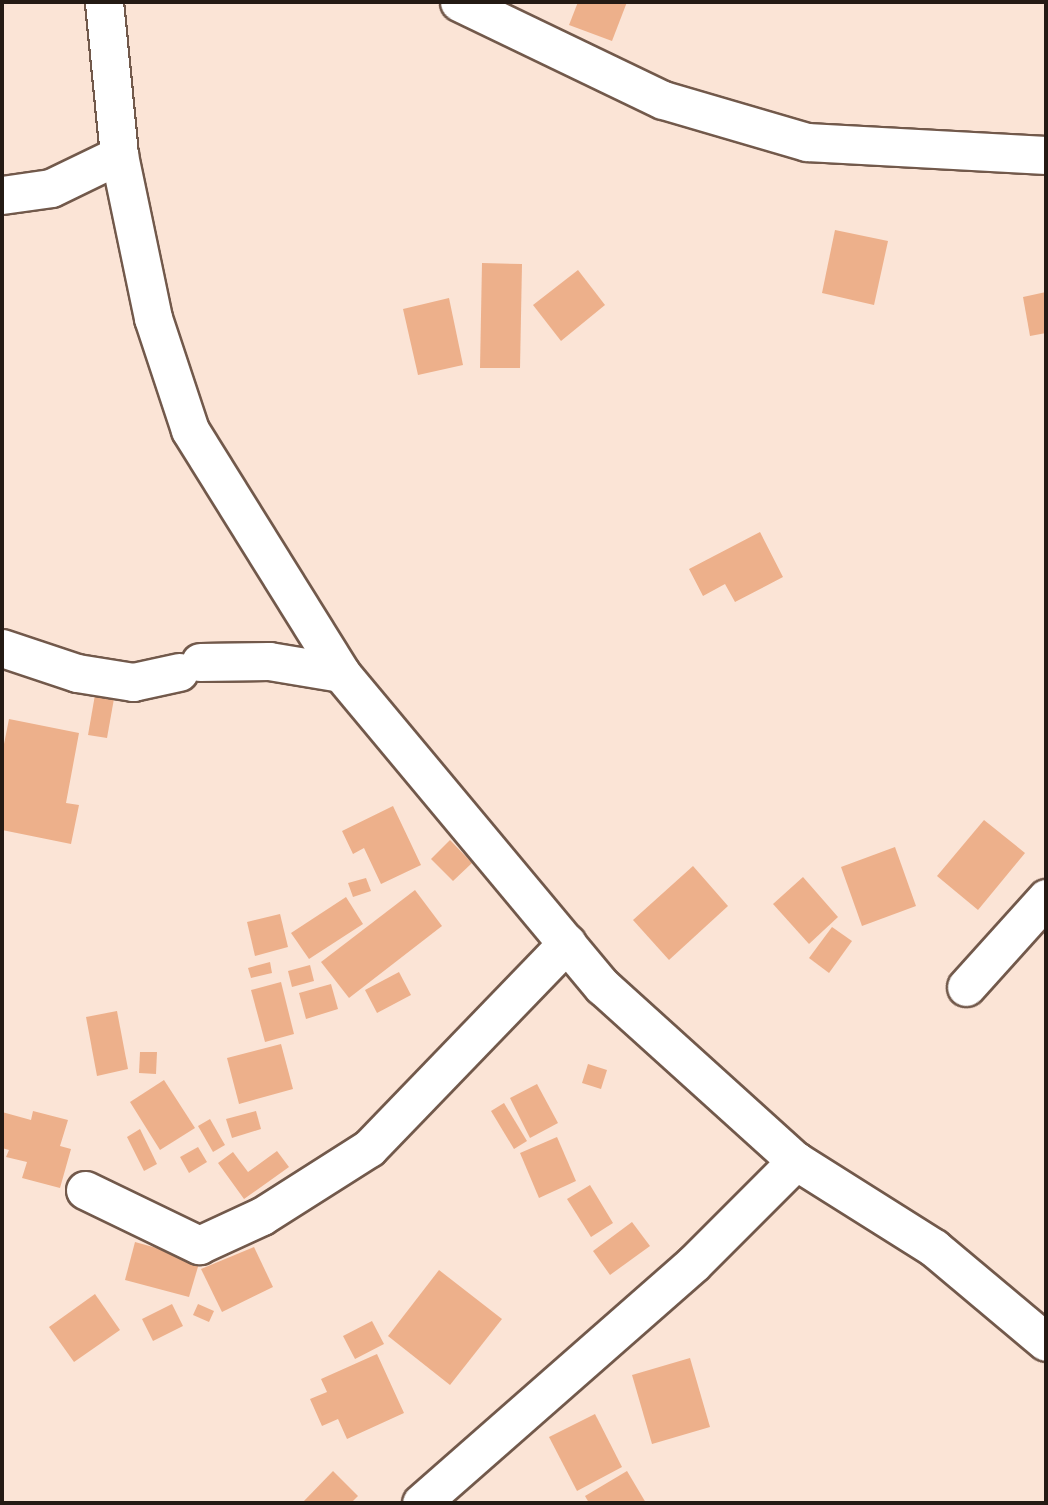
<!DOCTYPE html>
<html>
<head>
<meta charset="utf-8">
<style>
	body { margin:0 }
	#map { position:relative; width:1048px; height:1505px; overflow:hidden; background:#fbe4d6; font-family:"Nunito Sans",sans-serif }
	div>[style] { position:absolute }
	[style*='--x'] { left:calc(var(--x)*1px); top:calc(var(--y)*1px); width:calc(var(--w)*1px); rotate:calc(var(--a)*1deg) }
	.building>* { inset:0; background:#edb08b }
	.roads { filter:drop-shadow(2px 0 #72594b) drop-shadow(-2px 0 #72594b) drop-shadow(0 2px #72594b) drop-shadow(0 -2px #72594b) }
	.minor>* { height:37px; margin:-18.5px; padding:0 18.5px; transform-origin:18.5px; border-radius:18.5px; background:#fff }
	span { translate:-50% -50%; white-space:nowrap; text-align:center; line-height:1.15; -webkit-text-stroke:5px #fff; paint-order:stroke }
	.frame { position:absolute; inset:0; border:4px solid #241a14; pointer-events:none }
</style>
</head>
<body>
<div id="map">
	<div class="building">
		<i style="clip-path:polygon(578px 2px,627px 2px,612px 41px,569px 25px)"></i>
		<i style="clip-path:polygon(835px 230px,888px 241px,874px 305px,822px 293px)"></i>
		<i style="clip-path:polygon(482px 263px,522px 264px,520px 368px,480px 368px)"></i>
		<i style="clip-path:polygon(578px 270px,605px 305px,561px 341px,533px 305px)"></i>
		<i style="clip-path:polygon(1046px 292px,1046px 333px,1030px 336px,1023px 297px)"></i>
		<i style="clip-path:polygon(449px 298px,463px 365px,418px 375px,403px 309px)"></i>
		<i style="clip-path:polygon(760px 532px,783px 577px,735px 602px,725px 584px,703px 596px,689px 569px)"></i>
		<i style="clip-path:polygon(96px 689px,115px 693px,107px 738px,88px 735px)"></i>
		<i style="clip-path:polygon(9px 719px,79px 733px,66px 803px,79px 805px,71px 844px,2px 830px,2px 754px)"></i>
		<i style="clip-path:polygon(393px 806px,421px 865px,381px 884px,364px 848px,353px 854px,342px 831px)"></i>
		<i style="clip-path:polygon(984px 820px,1025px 853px,978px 910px,937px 876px)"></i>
		<i style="clip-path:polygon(450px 840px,472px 863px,453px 881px,431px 859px)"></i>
		<i style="clip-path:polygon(895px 847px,916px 906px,862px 926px,841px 867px)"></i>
		<i style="clip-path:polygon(693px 866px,728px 906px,669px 960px,633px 920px)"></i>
		<i style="clip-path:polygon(803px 877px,838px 917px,809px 944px,773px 904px)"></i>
		<i style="clip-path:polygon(366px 878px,371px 891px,353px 897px,348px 883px)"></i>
		<i style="clip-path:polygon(415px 890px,442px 926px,349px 998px,321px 962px)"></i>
		<i style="clip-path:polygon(346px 897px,363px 924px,309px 959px,291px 933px)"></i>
		<i style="clip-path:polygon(280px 914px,288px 947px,255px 956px,247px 922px)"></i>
		<i style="clip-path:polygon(832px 927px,852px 941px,829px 973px,809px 958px)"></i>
		<i style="clip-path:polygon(270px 962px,272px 973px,251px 978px,248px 968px)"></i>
		<i style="clip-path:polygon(310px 965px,314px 981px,292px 987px,288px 971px)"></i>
		<i style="clip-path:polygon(399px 972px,411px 995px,377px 1013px,365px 990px)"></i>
		<i style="clip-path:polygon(281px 982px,294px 1034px,265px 1042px,251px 990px)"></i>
		<i style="clip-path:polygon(331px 984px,338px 1009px,306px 1019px,299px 993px)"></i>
		<i style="clip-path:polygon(117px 1011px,128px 1069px,97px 1076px,86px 1017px)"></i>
		<i style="clip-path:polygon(281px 1044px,293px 1089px,239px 1104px,227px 1058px)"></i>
		<i style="clip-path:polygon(140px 1052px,157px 1052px,156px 1074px,139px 1073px)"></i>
		<i style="clip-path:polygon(588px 1064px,607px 1070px,601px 1089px,582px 1083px)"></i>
		<i style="clip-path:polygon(164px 1080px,195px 1128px,160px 1150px,130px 1102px)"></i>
		<i style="clip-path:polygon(537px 1084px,558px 1123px,530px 1138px,510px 1098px)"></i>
		<i style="clip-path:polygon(504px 1103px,527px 1141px,514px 1149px,491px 1111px)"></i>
		<i style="clip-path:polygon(33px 1111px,68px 1120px,60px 1146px,71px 1149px,60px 1188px,22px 1178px,27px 1162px,6px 1157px,9px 1150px,2px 1148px,2px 1112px,31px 1120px)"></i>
		<i style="clip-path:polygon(256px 1111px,261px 1129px,232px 1138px,226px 1119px)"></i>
		<i style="clip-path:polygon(210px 1119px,225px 1145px,213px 1152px,198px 1126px)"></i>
		<i style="clip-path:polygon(140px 1129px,157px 1164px,144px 1171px,127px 1137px)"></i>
		<i style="clip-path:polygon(557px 1137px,576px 1181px,539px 1198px,520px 1153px)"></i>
		<i style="clip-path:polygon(198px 1147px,207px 1162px,189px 1173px,180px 1157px)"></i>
		<i style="clip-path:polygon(277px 1151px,289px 1167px,244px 1199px,218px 1163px,233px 1152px,248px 1172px)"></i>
		<i style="clip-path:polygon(590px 1185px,613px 1223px,591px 1237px,567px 1199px)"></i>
		<i style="clip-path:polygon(632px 1222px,650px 1246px,610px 1275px,593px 1251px)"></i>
		<i style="clip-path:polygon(135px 1242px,200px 1260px,189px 1297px,125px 1280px)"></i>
		<i style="clip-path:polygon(254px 1247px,273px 1287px,222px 1312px,201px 1269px)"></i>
		<i style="clip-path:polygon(439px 1270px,502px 1319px,450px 1385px,388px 1336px)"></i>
		<i style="clip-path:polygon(95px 1294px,120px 1330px,74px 1362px,49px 1327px)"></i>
		<i style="clip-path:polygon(172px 1304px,183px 1326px,153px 1341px,142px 1319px)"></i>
		<i style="clip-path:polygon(198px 1304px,214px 1311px,209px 1322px,193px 1315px)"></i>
		<i style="clip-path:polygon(372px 1321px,384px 1344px,355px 1359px,343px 1336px)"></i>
		<i style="clip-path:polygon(377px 1354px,404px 1413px,347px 1439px,338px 1419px,322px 1426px,310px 1399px,327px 1392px,321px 1379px)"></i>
		<i style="clip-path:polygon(690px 1358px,710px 1427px,652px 1444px,632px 1375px)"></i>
		<i style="clip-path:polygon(595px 1414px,622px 1467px,577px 1491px,549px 1437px)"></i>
		<i style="clip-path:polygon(333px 1471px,358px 1496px,351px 1503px,302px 1503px)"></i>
		<i style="clip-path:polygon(627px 1471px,646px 1503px,589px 1503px,585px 1496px)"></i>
	</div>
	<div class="roads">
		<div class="minor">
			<i style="--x:459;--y:2;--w:226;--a:25.7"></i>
			<i style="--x:663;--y:100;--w:150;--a:16.3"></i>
			<i style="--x:807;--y:142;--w:239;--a:3.1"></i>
			<i style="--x:119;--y:155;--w:167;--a:78.2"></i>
			<i style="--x:153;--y:318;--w:118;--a:71.7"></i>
			<i style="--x:190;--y:430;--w:286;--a:58.1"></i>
			<i style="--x:341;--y:673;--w:408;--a:50.2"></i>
			<i style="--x:602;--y:986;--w:261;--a:42.1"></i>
			<i style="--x:2;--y:195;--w:49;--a:-8.1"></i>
			<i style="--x:51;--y:188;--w:76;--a:-25.9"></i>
			<i style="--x:119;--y:155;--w:154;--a:-95.6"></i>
			<i style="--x:2;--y:648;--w:79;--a:18.4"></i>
			<i style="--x:77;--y:673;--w:57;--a:9.1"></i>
			<i style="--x:133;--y:682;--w:47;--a:-12.3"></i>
			<i style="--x:200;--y:662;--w:69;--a:-0.8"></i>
			<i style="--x:269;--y:661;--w:73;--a:9.5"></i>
			<i style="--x:966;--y:987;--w:120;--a:-48"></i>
			<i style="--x:85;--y:1190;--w:127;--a:25.8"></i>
			<i style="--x:199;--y:1245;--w:69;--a:-24.7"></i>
			<i style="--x:262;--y:1216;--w:127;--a:-32.4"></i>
			<i style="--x:369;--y:1148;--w:285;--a:-46"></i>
			<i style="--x:421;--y:1503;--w:362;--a:-41.3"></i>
			<i style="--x:693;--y:1264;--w:146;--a:-45"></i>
			<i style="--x:796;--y:1161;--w:163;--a:32.2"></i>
			<i style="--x:934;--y:1248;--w:146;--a:40"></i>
		</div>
	</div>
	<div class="frame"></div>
</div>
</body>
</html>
